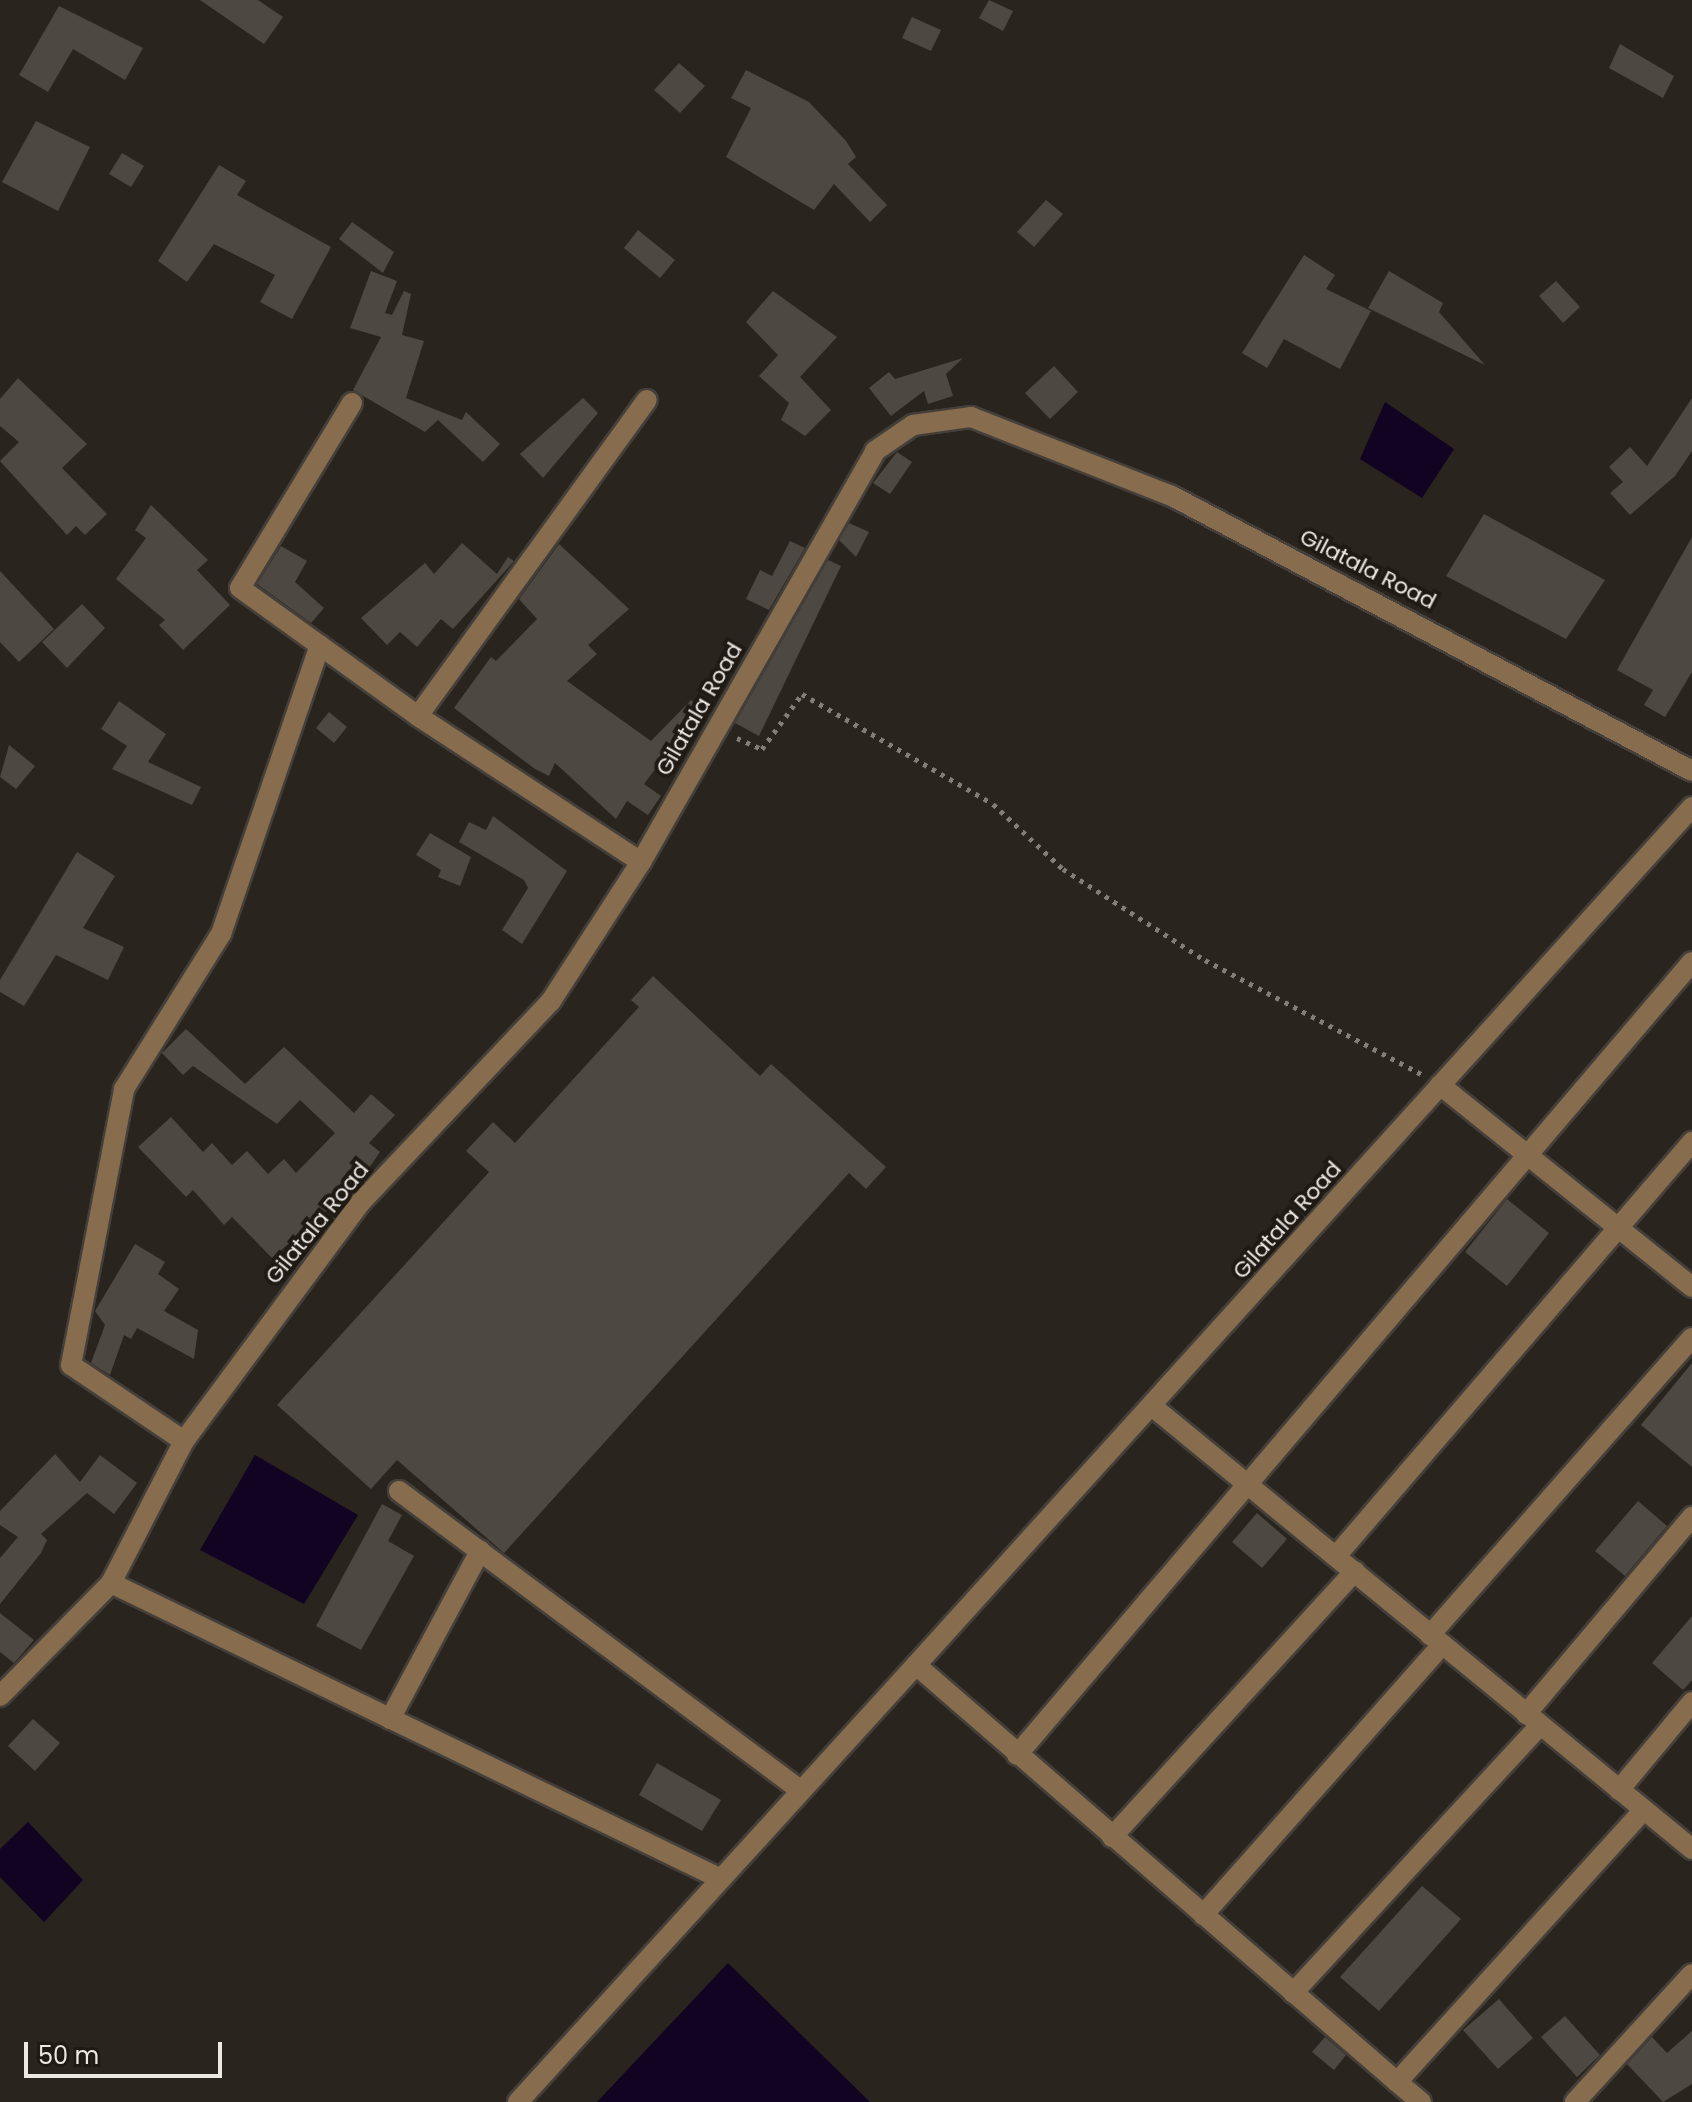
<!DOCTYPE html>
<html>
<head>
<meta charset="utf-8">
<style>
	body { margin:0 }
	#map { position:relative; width:1692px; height:2102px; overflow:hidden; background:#29241e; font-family:Poppins,sans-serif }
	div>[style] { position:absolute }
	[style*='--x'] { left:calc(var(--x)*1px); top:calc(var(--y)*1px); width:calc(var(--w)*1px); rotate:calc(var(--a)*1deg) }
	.water>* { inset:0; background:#110322 }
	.building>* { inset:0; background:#4e4842 }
	.path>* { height:5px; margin-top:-2.5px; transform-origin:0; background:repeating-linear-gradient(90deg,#837e79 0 4px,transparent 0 10px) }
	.roads { filter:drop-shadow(2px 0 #443f3a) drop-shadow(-2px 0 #443f3a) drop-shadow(0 2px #443f3a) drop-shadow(0 -2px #443f3a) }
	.minor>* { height:20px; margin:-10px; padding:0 10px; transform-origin:10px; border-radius:10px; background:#876d4e }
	span { translate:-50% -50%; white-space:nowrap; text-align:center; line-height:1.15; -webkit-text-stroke:8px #201a15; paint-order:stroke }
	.street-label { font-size:22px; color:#ece8e4 }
	.scale { position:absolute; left:24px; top:2042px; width:198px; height:36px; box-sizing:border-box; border:4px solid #ece8e4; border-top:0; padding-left:10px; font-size:24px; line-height:28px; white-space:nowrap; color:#ece8e4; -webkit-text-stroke:6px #201a15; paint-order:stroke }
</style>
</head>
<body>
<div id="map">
	<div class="water">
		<i style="clip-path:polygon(1385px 402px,1454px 449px,1422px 498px,1360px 459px)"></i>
		<i style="clip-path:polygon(255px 1455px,358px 1515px,304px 1604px,200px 1550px)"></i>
		<i style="clip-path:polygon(28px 1822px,83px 1880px,44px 1922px,0 1877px,0 1849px)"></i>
		<i style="clip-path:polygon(728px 1963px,870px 2102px,597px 2102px)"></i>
	</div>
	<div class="building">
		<i style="clip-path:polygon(200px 0,258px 0,283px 17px,264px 44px)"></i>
		<i style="clip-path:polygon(989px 0,1013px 11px,1003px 31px,979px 18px)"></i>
		<i style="clip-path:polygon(59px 6px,143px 48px,125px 80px,73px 49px,48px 92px,19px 75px)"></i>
		<i style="clip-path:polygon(912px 17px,941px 30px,931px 51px,902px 38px)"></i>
		<i style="clip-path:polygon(1620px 44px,1674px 76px,1663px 98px,1609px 68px)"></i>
		<i style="clip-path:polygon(679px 63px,705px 86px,680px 113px,654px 90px)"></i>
		<i style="clip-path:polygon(746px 70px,809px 102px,846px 141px,856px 157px,848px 164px,887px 205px,870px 222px,834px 184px,814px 210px,726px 157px,751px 108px,731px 98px)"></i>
		<i style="clip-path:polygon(36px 121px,90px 147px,58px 211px,2px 182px)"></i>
		<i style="clip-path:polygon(122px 153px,144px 166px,131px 187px,109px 174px)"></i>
		<i style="clip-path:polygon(219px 165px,246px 181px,237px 195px,331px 247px,292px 319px,260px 302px,275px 275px,214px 244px,187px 282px,158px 261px)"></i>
		<i style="clip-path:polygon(1046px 200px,1063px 214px,1034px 247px,1017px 232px)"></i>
		<i style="clip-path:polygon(352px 222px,394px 252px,383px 273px,339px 239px)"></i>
		<i style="clip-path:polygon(638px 230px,675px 260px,660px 278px,624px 248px)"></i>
		<i style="clip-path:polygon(1304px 255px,1335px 275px,1326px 289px,1371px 311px,1340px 369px,1284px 339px,1267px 368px,1242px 353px)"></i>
		<i style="clip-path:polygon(371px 271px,397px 281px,385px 313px,392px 315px,404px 291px,411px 294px,402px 335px,424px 341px,406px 398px,462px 420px,466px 412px,500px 444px,483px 462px,438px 420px,425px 432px,353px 390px,381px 337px,350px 328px)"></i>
		<i style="clip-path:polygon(1389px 271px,1443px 303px,1439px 312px,1485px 365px,1368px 308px)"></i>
		<i style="clip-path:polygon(1556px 281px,1580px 307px,1563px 323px,1539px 296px)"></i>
		<i style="clip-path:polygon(773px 291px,837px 337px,800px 377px,831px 410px,805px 436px,781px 420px,789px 403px,759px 376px,778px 355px,746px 322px)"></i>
		<i style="clip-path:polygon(963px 358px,946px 374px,953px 396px,928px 404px,924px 391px,891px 416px,869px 388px,889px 372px,895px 379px)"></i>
		<i style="clip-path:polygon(1054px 366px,1078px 392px,1050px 419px,1025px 393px)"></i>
		<i style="clip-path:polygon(18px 378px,87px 444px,62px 468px,107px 514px,85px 535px,76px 526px,67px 535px,0 461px,19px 442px,0 426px,0 399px)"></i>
		<i style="clip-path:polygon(583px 398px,598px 413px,543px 478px,520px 454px)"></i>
		<i style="clip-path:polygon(1692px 398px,1692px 451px,1675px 476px,1630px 515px,1610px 493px,1623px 482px,1609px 467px,1630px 447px,1647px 466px)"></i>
		<i style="clip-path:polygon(897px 452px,912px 462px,890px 494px,873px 483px)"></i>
		<i style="clip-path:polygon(151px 505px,208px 560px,197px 570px,230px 605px,183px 650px,159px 625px,165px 620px,116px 579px,146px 538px,135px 530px)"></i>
		<i style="clip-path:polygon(1484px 514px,1605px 580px,1566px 639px,1446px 576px)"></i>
		<i style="clip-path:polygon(849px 523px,869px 532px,856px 557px,839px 540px)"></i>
		<i style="clip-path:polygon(1692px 537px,1692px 672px,1665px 717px,1644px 705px,1653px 690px,1617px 670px)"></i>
		<i style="clip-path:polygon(790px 541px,805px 548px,769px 610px,746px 599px,760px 570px,772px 576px)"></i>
		<i style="clip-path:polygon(462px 543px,497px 574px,508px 557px,514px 561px,453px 629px,441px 619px,417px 647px,400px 632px,387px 645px,361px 618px,425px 563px,434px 574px)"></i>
		<i style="clip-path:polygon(559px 544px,629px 609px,588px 645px,597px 654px,567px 681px,651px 741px,691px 700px,701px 708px,644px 784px,661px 796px,648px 815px,627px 801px,616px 819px,555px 763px,549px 776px,535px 769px,454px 708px,491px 657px,496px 661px,537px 619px,519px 599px)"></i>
		<i style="clip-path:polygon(281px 546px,307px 561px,295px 582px,324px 608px,311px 623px,257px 584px)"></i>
		<i style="clip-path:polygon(828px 560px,841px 566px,759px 736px,735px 723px)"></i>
		<i style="clip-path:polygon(0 571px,54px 629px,19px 662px,0 642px)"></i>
		<i style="clip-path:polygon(82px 604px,105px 628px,67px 668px,42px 642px)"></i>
		<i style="clip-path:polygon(119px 701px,166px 734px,148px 762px,201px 787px,192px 805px,112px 769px,127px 746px,101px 729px)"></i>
		<i style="clip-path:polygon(329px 712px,347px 727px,334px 743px,316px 728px)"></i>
		<i style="clip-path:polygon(9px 745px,35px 766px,16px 789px,0 777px)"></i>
		<i style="clip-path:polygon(493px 816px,567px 871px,522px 944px,502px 930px,528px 888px,524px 880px,459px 842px,469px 822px,486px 830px)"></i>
		<i style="clip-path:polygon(430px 833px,471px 857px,460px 886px,438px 877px,441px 870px,416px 855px)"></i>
		<i style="clip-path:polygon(77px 852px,115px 876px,83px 928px,124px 947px,108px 980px,56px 955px,24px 1006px,0 992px,0 980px)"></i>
		<i style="clip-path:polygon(653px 976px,760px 1076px,771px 1064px,886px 1167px,866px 1189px,849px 1173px,504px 1553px,397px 1460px,371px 1489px,277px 1405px,489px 1172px,466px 1151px,493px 1122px,515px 1143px,639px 1007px,631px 1000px)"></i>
		<i style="clip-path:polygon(186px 1029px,245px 1084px,284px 1047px,354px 1113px,371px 1094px,395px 1115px,369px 1143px,380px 1152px,358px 1184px,272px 1258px,232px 1217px,224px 1225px,193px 1190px,186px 1197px,138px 1147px,171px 1117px,203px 1152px,212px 1143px,232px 1165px,247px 1151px,268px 1174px,284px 1159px,296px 1173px,335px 1133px,300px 1100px,277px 1124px,193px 1066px,183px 1075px,162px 1053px)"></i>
		<i style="clip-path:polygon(1507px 1199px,1549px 1233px,1507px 1286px,1465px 1252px)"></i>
		<i style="clip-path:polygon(135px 1244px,165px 1262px,158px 1274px,179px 1289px,164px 1311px,198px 1330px,194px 1359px,137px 1328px,131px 1339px,124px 1335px,110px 1375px,91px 1363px,105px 1325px,95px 1311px)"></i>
		<i style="clip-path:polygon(1692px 1363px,1692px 1467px,1641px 1425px)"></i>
		<i style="clip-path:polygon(55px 1454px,80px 1482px,100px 1455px,137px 1483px,114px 1514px,87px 1493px,41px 1534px,47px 1540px,41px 1553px,0 1604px,0 1558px,18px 1537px,0 1525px,0 1511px)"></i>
		<i style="clip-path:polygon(1638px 1501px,1667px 1526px,1625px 1576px,1595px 1551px)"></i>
		<i style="clip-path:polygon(382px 1504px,402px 1515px,388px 1541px,414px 1556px,361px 1650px,316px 1626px)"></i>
		<i style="clip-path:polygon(1257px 1513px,1287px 1539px,1262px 1568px,1232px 1542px)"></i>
		<i style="clip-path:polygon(0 1613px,34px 1640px,14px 1663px,0 1652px)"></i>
		<i style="clip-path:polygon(1692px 1616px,1692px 1680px,1683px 1690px,1652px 1663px)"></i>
		<i style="clip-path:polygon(33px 1719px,60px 1743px,35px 1771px,8px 1746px)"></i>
		<i style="clip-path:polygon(657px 1763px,721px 1800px,702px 1831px,639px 1795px)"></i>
		<i style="clip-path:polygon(1422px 1886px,1461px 1919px,1379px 2011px,1340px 1977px)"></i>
		<i style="clip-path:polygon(1499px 1999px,1533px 2038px,1498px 2069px,1463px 2030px)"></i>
		<i style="clip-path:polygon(1565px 2016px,1600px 2055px,1577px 2077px,1541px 2037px)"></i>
		<i style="clip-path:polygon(1692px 2031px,1692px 2084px,1663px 2102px,1627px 2064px,1652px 2037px,1667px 2053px)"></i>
		<i style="clip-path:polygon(1325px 2037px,1346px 2055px,1334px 2070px,1312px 2052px)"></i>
	</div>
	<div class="path">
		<i style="--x:737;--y:738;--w:27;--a:24"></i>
		<i style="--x:762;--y:749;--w:68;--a:-54"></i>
		<i style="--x:802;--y:694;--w:220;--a:29.9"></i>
		<i style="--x:993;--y:804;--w:96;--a:42.9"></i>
		<i style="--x:1063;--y:869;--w:169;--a:32.7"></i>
		<i style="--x:1205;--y:960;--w:246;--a:27.8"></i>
	</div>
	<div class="roads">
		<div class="minor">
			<i style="--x:352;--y:403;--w:216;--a:121.2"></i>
			<i style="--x:240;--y:588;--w:219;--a:35.7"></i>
			<i style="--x:641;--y:862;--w:267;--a:-146.8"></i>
			<i style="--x:418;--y:716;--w:390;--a:-54.1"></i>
			<i style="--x:1440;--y:1085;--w:323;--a:38.7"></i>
			<i style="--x:1153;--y:1407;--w:697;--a:39.35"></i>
			<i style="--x:184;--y:1441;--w:136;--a:-146.1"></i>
			<i style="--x:71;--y:1365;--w:281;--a:-79.1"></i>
			<i style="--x:124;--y:1089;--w:183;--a:-58"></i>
			<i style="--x:221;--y:934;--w:305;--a:-71.1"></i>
			<i style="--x:399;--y:1491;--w:499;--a:36.7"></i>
			<i style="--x:1337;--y:1555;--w:545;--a:-49.32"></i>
			<i style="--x:111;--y:1583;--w:674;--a:25.88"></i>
			<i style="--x:1430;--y:1635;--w:396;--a:-48.6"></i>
			<i style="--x:916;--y:1665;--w:1157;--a:-47.87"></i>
			<i style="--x:0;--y:1696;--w:158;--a:-45.5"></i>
			<i style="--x:111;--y:1583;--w:160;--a:-62.8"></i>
			<i style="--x:184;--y:1441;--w:296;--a:-53.5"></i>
			<i style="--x:360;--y:1203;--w:278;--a:-46.6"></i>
			<i style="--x:551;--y:1001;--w:166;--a:-57.1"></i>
			<i style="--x:641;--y:862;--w:473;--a:-60.3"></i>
			<i style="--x:875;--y:451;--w:46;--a:-34.4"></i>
			<i style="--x:913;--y:425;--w:59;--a:-7.9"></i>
			<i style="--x:971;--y:417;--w:216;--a:21.5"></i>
			<i style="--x:1172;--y:496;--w:588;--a:27.87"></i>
			<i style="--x:1526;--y:1714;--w:258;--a:-49.9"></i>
			<i style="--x:390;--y:1719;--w:191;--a:-61.8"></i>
			<i style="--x:1017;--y:1755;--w:1041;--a:-49.6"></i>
			<i style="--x:1619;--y:1790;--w:114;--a:-50.3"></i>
			<i style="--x:1112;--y:1837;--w:360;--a:-47.6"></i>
			<i style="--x:1203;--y:1915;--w:361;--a:-48.5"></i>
			<i style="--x:1293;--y:1993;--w:364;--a:-47.3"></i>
			<i style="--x:518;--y:2102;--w:591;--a:-47.67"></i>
			<i style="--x:916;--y:1665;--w:637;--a:40.92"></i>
			<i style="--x:1421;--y:2102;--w:31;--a:-140"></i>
			<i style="--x:1397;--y:2082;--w:367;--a:-47.8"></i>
			<i style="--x:1575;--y:2102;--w:173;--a:-47.6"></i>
		</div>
	</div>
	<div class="street-label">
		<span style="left:1368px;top:569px;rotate:27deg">Gilatala Road</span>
		<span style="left:699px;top:709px;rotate:-60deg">Gilatala Road</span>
		<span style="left:1287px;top:1220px;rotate:-48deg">Gilatala Road</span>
		<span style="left:317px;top:1223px;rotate:-51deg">Gilatala Road</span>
	</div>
	<div class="scale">50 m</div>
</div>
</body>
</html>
